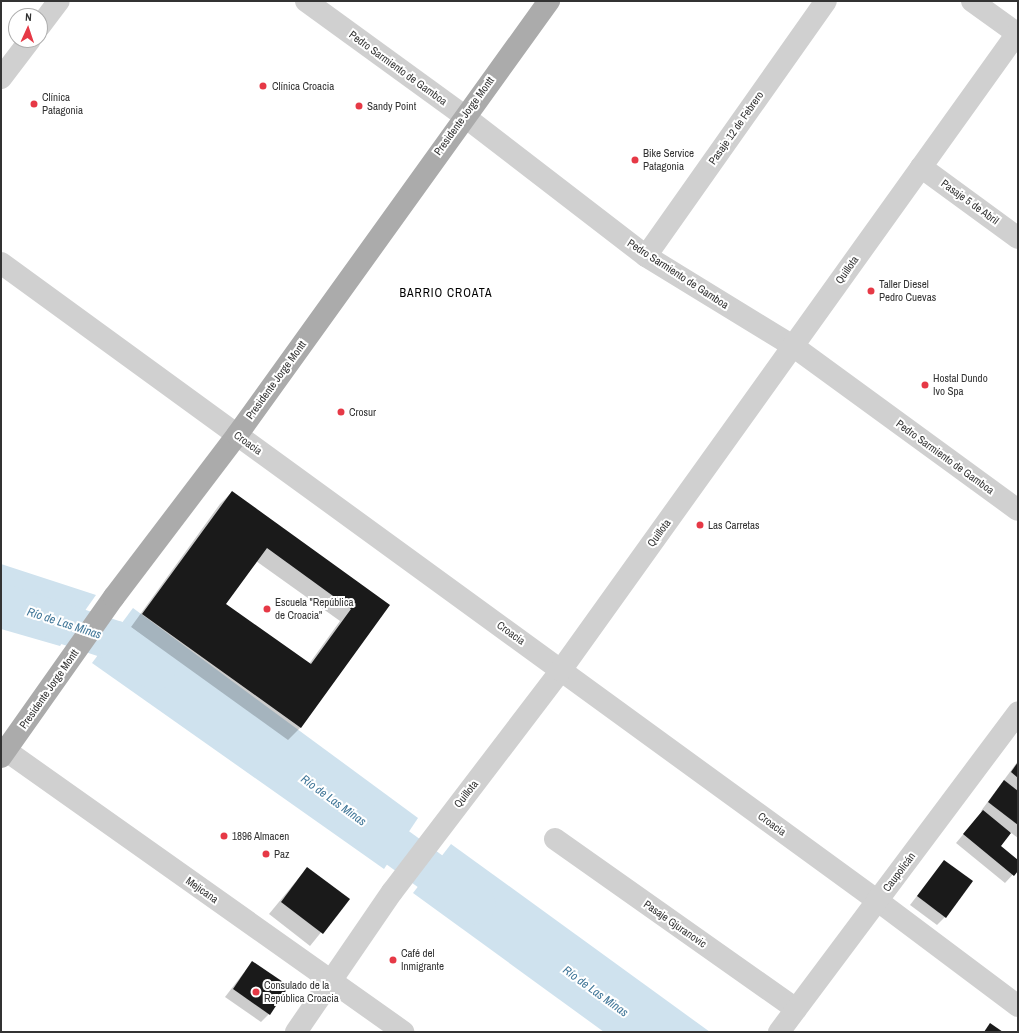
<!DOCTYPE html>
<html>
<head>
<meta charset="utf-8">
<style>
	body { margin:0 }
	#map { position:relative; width:1019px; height:1033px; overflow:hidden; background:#fff; font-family:"Archivo Narrow",sans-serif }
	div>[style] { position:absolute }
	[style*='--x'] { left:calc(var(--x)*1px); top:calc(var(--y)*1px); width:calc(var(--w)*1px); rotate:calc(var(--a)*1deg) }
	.water>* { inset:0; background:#cfe2ee }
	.shadow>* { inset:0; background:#0003 }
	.river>* { height:40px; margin:-20px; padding:0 20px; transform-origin:20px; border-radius:20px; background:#cfe2ee }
	.building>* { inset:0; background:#1a1a1a }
	.minor>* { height:22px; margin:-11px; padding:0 11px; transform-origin:11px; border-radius:11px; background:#d0d0d0 }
	.major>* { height:22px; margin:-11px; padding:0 11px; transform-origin:11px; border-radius:11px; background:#ababab }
	.dots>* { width:11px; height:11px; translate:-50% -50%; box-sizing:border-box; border:2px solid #fff; border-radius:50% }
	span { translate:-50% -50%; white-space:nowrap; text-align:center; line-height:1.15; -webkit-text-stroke:4px #fff; paint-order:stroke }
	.street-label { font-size:11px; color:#333 }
	.poi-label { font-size:11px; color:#333 }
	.left { translate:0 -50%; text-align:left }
	.neighbourhood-label { font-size:12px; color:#000; letter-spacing:1px }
	.water-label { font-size:12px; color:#3f7597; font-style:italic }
	.frame { position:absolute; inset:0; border:2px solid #333; pointer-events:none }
	.north { position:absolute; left:8px; top:8px; width:40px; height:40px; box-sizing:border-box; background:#fff; border:1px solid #adadad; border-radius:50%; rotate:3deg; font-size:11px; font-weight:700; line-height:16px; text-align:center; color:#333 }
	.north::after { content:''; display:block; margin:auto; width:14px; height:18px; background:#e63946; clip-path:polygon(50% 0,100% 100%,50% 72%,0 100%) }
</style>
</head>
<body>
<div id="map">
	<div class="water">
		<i style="clip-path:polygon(1px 564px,96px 595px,60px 646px,1px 629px)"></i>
		<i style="clip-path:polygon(133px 608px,418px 818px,384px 869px,92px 663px)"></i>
		<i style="clip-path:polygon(451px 844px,710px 1032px,604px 1032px,413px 893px)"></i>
	</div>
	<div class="shadow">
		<i style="clip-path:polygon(evenodd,232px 492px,389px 605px,300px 728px,288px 740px,131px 627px,220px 504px,232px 492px,256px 561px,340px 621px,309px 664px,225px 604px,256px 561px)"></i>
		<i style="clip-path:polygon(1018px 761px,1018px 838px,1010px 832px,999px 846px,1018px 861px,1018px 869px,1005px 883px,956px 843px,982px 812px,981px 811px)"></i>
		<i style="clip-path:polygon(944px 861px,945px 917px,937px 925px,910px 905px)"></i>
		<i style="clip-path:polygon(307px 868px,348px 899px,310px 946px,269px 914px)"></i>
		<i style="clip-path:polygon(252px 962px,269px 1014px,261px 1022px,225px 997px)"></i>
	</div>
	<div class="river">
		<i style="--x:1;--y:603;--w:121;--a:18.3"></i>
		<i style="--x:116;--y:641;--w:49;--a:36.6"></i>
		<i style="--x:354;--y:816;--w:150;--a:36"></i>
	</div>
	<div class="building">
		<i style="clip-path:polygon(evenodd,232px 491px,390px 605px,301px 728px,142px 614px,232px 491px,267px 548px,351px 609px,311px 664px,226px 604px,267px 548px)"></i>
		<i style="clip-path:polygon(1018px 762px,1018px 778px,1011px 772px)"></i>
		<i style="clip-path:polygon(1004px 780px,1018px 791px,1018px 825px,988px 802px)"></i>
		<i style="clip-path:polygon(983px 810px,1011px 833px,1001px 846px,1018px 860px,1018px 871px,1014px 876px,963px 834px)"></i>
		<i style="clip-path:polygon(944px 860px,973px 881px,946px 918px,917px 896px)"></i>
		<i style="clip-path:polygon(307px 867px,350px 899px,323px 934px,281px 902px)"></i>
		<i style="clip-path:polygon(252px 961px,289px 986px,270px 1015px,233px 989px)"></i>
		<i style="clip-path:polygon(990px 1023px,1003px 1032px,984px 1032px)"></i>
	</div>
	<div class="minor">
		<i style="--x:306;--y:1;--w:195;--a:36"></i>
		<i style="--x:464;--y:116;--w:230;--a:37.6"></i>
		<i style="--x:646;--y:256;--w:172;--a:31.5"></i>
		<i style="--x:793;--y:346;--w:278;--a:36.1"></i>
		<i style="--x:972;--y:1;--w:57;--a:35.7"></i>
		<i style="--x:40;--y:26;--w:31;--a:-53"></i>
		<i style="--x:1;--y:78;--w:48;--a:-52.7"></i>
		<i style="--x:921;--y:167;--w:120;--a:36.2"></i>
		<i style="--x:646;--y:256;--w:312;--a:-54.8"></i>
		<i style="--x:1;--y:263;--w:1085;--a:36.04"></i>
		<i style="--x:878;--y:901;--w:175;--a:36.9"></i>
		<i style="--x:1;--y:747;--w:493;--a:35.3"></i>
		<i style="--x:555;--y:839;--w:295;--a:35.2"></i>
		<i style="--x:296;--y:1032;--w:170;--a:-55.6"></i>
		<i style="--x:392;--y:892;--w:279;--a:-52.7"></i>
		<i style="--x:561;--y:670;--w:785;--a:-54.39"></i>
		<i style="--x:779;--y:1032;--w:399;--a:-53.2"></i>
	</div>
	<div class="major">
		<i style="--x:1;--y:757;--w:196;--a:-54.8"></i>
		<i style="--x:114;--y:597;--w:203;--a:-52.8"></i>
		<i style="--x:237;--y:435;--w:535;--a:-54.29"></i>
	</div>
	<div class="dots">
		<i style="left:263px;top:86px;background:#e63946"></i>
		<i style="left:34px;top:104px;background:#e63946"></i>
		<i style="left:359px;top:106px;background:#e63946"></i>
		<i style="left:635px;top:160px;background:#e63946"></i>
		<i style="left:871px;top:291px;background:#e63946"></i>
		<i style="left:925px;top:385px;background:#e63946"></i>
		<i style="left:341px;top:412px;background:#e63946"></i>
		<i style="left:700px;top:525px;background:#e63946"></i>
		<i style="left:267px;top:609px;background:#e63946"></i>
		<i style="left:224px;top:836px;background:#e63946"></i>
		<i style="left:266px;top:854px;background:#e63946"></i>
		<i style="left:393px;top:960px;background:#e63946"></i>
		<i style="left:256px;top:992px;background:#e63946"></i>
	</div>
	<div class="street-label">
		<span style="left:398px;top:68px;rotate:36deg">Pedro Sarmiento de Gamboa</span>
		<span style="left:464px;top:116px;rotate:-54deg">Presidente Jorge Montt</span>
		<span style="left:736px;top:128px;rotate:-55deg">Pasaje 12 de Febrero</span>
		<span style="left:970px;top:202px;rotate:36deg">Pasaje 5 de Abril</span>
		<span style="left:847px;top:270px;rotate:-55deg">Quillota</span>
		<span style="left:678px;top:274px;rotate:33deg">Pedro Sarmiento de Gamboa</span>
		<span style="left:276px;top:380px;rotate:-54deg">Presidente Jorge Montt</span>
		<span style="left:248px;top:443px;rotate:36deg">Croacia</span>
		<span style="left:945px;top:457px;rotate:36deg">Pedro Sarmiento de Gamboa</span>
		<span style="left:659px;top:533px;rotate:-54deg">Quillota</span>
		<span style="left:511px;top:633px;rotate:36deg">Croacia</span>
		<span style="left:49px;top:689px;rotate:-55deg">Presidente Jorge Montt</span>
		<span style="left:466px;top:794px;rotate:-52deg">Quillota</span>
		<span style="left:772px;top:824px;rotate:36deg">Croacia</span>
		<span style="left:899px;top:872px;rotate:-53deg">Caupolicán</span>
		<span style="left:202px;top:890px;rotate:35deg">Mejicana</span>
		<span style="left:675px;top:924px;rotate:35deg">Pasaje Gjuranovic</span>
	</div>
	<div class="poi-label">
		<span class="left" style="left:272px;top:86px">Clínica Croacia</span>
		<span class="left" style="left:42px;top:104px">Clínica<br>Patagonia</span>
		<span class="left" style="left:367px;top:106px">Sandy Point</span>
		<span class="left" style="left:643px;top:160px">Bike Service<br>Patagonia</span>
		<span class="left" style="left:879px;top:291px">Taller Diesel<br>Pedro Cuevas</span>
		<span class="left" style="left:933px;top:385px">Hostal Dundo<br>Ivo Spa</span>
		<span class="left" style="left:349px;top:412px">Crosur</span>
		<span class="left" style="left:708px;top:525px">Las Carretas</span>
		<span class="left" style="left:275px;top:609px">Escuela "República<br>de Croacia"</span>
		<span class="left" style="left:232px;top:836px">1896 Almacen</span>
		<span class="left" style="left:274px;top:854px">Paz</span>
		<span class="left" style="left:401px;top:960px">Café del<br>Inmigrante</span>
		<span class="left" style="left:264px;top:992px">Consulado de la<br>República Croacia</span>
	</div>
	<div class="neighbourhood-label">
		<span style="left:446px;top:294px">BARRIO CROATA</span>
	</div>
	<div class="water-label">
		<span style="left:64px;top:624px;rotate:18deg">Río de Las Minas</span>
		<span style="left:333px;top:801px;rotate:36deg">Río de Las Minas</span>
		<span style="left:595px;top:992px;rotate:36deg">Río de Las Minas</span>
	</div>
	<div class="frame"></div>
	<div class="north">N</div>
</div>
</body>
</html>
